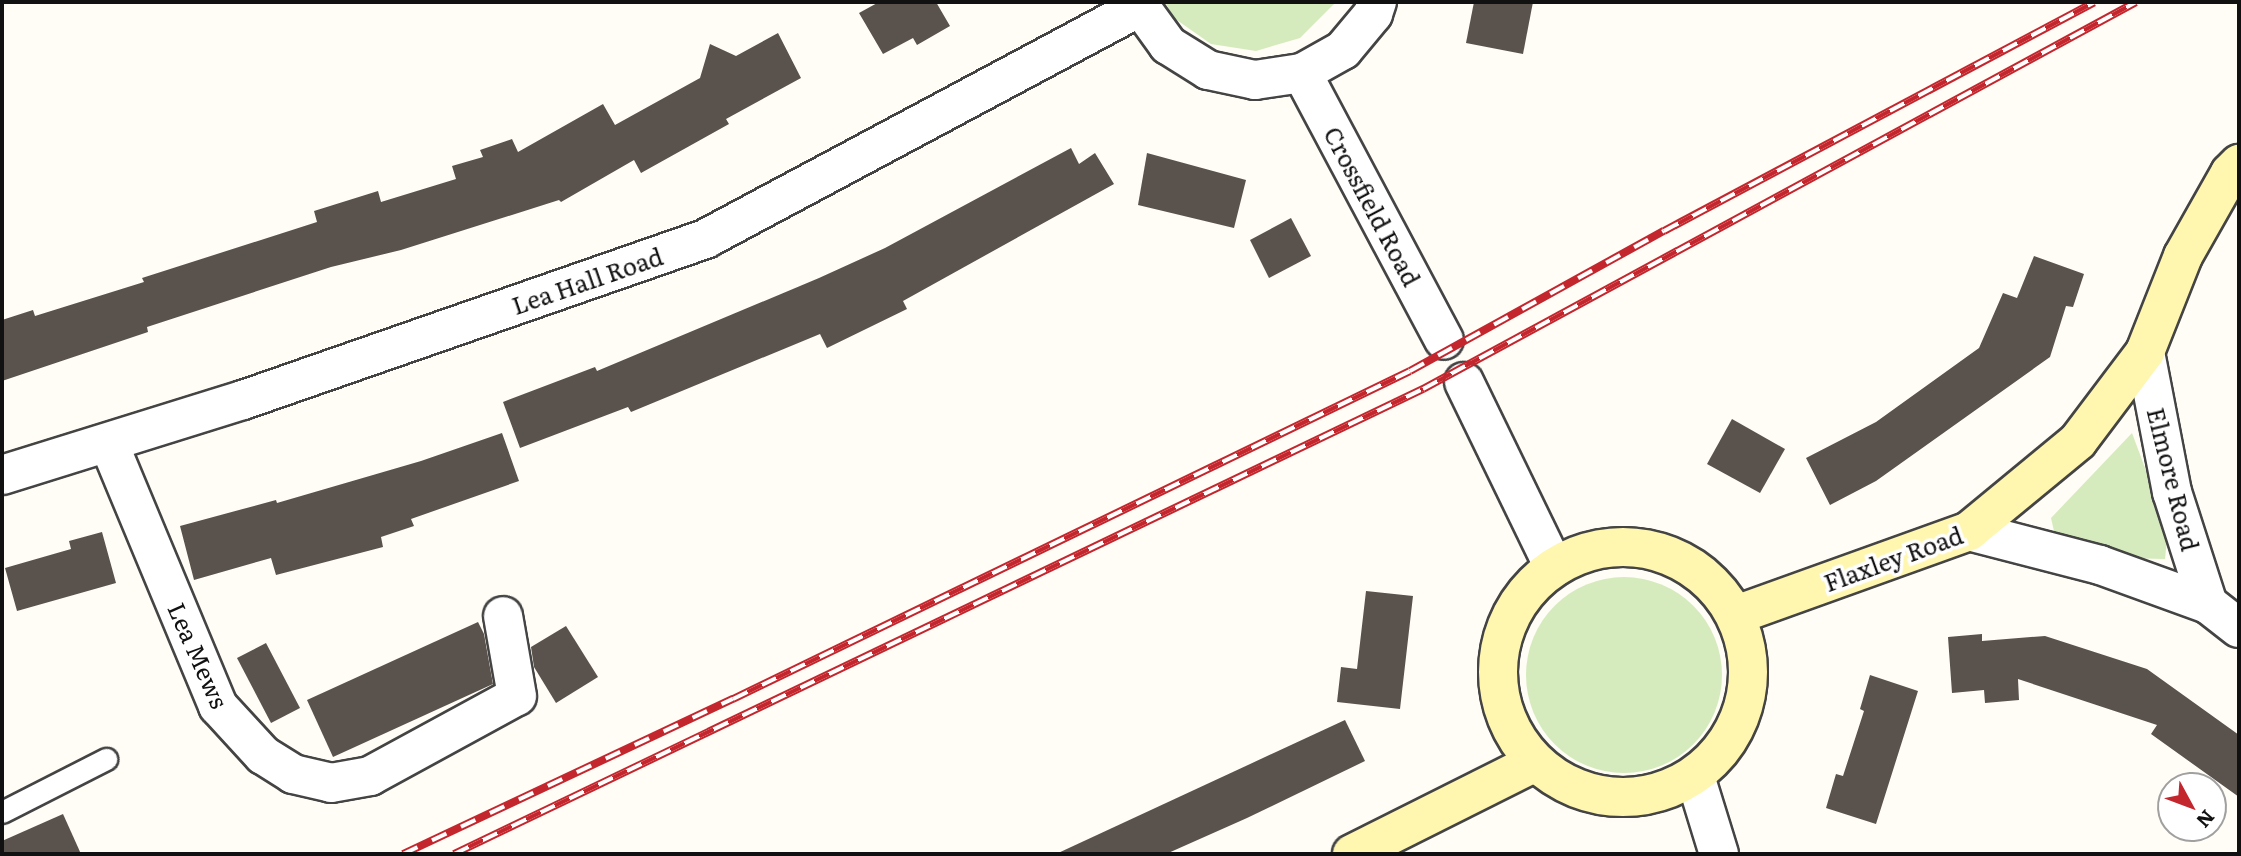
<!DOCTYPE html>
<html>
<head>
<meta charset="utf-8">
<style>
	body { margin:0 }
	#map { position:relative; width:2241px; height:856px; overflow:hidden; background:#fffdf5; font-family:Literata,serif }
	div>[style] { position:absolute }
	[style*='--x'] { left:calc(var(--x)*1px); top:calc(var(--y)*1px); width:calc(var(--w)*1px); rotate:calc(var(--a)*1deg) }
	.green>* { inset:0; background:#d5ebbd }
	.round { border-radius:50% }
	.building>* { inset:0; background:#5a524d }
	.roads { filter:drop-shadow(2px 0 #444) drop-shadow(-2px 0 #444) drop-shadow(0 2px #444) drop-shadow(0 -2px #444) }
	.lane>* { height:21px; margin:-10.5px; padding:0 10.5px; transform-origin:10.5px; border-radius:10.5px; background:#fff }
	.street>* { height:38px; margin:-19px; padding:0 19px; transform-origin:19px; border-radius:19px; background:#fff }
	.secondary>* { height:38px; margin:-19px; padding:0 19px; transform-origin:19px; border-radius:19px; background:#fff6b0 }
	.secondary>.ring { margin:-19px; padding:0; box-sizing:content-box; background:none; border:38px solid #fff6b0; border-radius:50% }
	.rail>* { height:8px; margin-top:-4px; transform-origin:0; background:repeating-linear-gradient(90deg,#fff 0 16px,#c4262e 0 32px); box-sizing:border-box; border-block:2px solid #c4262e }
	span { translate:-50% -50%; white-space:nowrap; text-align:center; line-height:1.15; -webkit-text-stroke:7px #fff; paint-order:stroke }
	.street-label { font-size:24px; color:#111 }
	.frame { position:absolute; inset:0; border:4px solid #111; pointer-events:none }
	.north { position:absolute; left:2157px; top:772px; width:70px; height:70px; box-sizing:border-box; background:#fff; border:2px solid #a0a0a0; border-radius:50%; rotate:131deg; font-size:19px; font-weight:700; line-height:28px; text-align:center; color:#111 }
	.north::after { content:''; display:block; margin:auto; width:24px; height:32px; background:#c4262e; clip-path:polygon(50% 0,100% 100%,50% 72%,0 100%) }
</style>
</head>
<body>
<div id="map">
	<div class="green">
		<i style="clip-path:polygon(1165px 2px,1336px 2px,1300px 38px,1256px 51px,1211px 44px,1174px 18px)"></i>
		<i style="clip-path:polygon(2132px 433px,2168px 530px,2165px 559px,2122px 558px,2054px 531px,2051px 518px)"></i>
		<i class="round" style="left:1526px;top:577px;width:196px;height:196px"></i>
	</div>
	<div class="building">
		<i style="clip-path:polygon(879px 2px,936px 2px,950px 26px,917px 45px,913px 38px,883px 54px,859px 13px)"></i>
		<i style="clip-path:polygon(1474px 2px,1533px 2px,1523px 54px,1466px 43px)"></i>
		<i style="clip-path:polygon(778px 33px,801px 78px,726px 119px,729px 124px,641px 173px,634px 160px,561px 202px,559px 200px,401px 250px,331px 267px,147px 327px,148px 332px,2px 381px,2px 320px,33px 310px,35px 316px,144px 282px,142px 278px,317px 222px,314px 211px,378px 191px,381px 202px,456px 179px,452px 166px,483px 157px,480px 150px,512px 139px,518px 152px,603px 104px,615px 125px,700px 78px,710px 44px,736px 56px)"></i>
		<i style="clip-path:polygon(1071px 148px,1079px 164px,1095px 153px,1114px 184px,903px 301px,907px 309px,827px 348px,820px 334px,631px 412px,628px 407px,520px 448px,503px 402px,595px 367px,597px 371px,819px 278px,885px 248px)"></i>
		<i style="clip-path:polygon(1147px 153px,1246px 180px,1234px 228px,1138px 205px)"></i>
		<i style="clip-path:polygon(1291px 218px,1311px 256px,1269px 278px,1250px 240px)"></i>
		<i style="clip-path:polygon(2034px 256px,2084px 274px,2073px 307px,2066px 306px,2050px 357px,1876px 481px,1830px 505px,1806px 458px,1876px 422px,1979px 348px,2003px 293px,2017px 298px)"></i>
		<i style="clip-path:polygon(1732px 419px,1785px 449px,1760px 493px,1707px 464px)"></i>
		<i style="clip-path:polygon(502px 433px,519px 481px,411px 519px,414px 526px,381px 537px,383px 547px,276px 575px,271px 558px,194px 580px,180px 526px,276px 500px,277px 503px,421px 461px)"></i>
		<i style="clip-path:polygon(102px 532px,116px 583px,17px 611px,5px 568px,71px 549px,69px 541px)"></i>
		<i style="clip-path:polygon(1366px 591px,1413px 596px,1400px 709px,1337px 702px,1341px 667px,1357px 669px)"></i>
		<i style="clip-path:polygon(478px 622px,484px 634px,493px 684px,333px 757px,307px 700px)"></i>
		<i style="clip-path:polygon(566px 626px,598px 677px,556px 703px,534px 667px,531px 647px)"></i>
		<i style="clip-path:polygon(1982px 634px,1982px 641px,2045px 636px,2147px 669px,2239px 735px,2239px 797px,2151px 734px,2157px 725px,2018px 679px,2019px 700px,1985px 703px,1984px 690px,1952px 693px,1948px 637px)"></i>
		<i style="clip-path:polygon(266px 643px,300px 708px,271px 723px,237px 658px)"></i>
		<i style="clip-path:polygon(1870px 675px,1918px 691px,1876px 824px,1826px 808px,1836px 774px,1843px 776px,1864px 711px,1860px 709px)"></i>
		<i style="clip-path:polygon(1345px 720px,1365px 761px,1247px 818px,1166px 854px,1056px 854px)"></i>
		<i style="clip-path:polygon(63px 814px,81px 854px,2px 854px,2px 841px)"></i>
	</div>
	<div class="roads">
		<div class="lane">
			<i style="--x:2;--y:812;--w:117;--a:-27"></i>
		</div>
		<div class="street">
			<i style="--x:1137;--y:2;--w:53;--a:54.2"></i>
			<i style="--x:1168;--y:45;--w:47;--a:32"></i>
			<i style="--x:1208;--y:70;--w:48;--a:12"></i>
			<i style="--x:1255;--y:80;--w:48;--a:-8.5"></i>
			<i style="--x:1302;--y:73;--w:47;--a:-29.3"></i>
			<i style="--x:1343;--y:50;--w:47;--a:-50.2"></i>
			<i style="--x:1373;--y:14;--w:13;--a:-72"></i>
			<i style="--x:1302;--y:73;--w:302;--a:62"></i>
			<i style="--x:2145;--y:352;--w:143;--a:79.1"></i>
			<i style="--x:2172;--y:492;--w:118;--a:72.2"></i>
			<i style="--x:1464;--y:382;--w:206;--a:64.1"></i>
			<i style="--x:109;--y:444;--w:284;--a:67.4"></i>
			<i style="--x:218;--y:706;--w:67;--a:47.4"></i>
			<i style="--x:263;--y:755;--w:36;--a:32"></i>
			<i style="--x:293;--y:774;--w:39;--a:13"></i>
			<i style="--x:331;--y:783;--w:40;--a:-10"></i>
			<i style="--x:370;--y:776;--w:167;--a:-28.6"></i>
			<i style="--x:517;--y:696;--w:81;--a:-99.9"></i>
			<i style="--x:2;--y:475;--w:252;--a:-17.3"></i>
			<i style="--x:243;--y:400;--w:491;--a:-19.2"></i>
			<i style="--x:707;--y:238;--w:490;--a:-28.1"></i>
			<i style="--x:1969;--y:531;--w:135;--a:14.5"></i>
			<i style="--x:2100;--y:565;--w:115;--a:19.9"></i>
			<i style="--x:2208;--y:604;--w:39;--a:38"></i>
			<i style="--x:1695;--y:776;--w:82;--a:72.9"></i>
		</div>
		<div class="secondary">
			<i class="ring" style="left:1498px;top:547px;width:212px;height:212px"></i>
			<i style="--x:1736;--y:615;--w:248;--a:-19.8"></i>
			<i style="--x:1969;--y:531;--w:141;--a:-39.5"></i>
			<i style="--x:2078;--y:441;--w:111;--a:-53"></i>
			<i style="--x:2145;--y:352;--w:103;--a:-68.4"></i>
			<i style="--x:2183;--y:256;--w:95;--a:-60.5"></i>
			<i style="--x:2230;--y:173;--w:13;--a:-45"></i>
			<i style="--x:1352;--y:854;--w:203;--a:-26.6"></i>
		</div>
	</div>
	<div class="rail">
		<i style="--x:403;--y:854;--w:365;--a:-25.2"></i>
		<i style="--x:733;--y:699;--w:752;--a:-25.85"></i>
		<i style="--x:1410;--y:371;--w:290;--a:-28.9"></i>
		<i style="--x:1664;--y:231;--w:487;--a:-28"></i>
		<i style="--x:454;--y:854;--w:1075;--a:-25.64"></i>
		<i style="--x:1423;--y:389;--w:811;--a:-28.49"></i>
	</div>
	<div class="street-label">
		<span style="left:1373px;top:206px;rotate:62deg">Crossfield Road</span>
		<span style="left:587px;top:280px;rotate:-19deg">Lea Hall Road</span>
		<span style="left:2174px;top:479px;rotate:76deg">Elmore Road</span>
		<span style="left:1893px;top:558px;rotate:-20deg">Flaxley Road</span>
		<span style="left:199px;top:655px;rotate:66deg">Lea Mews</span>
	</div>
	<div class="frame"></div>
	<div class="north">N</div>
</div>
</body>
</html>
